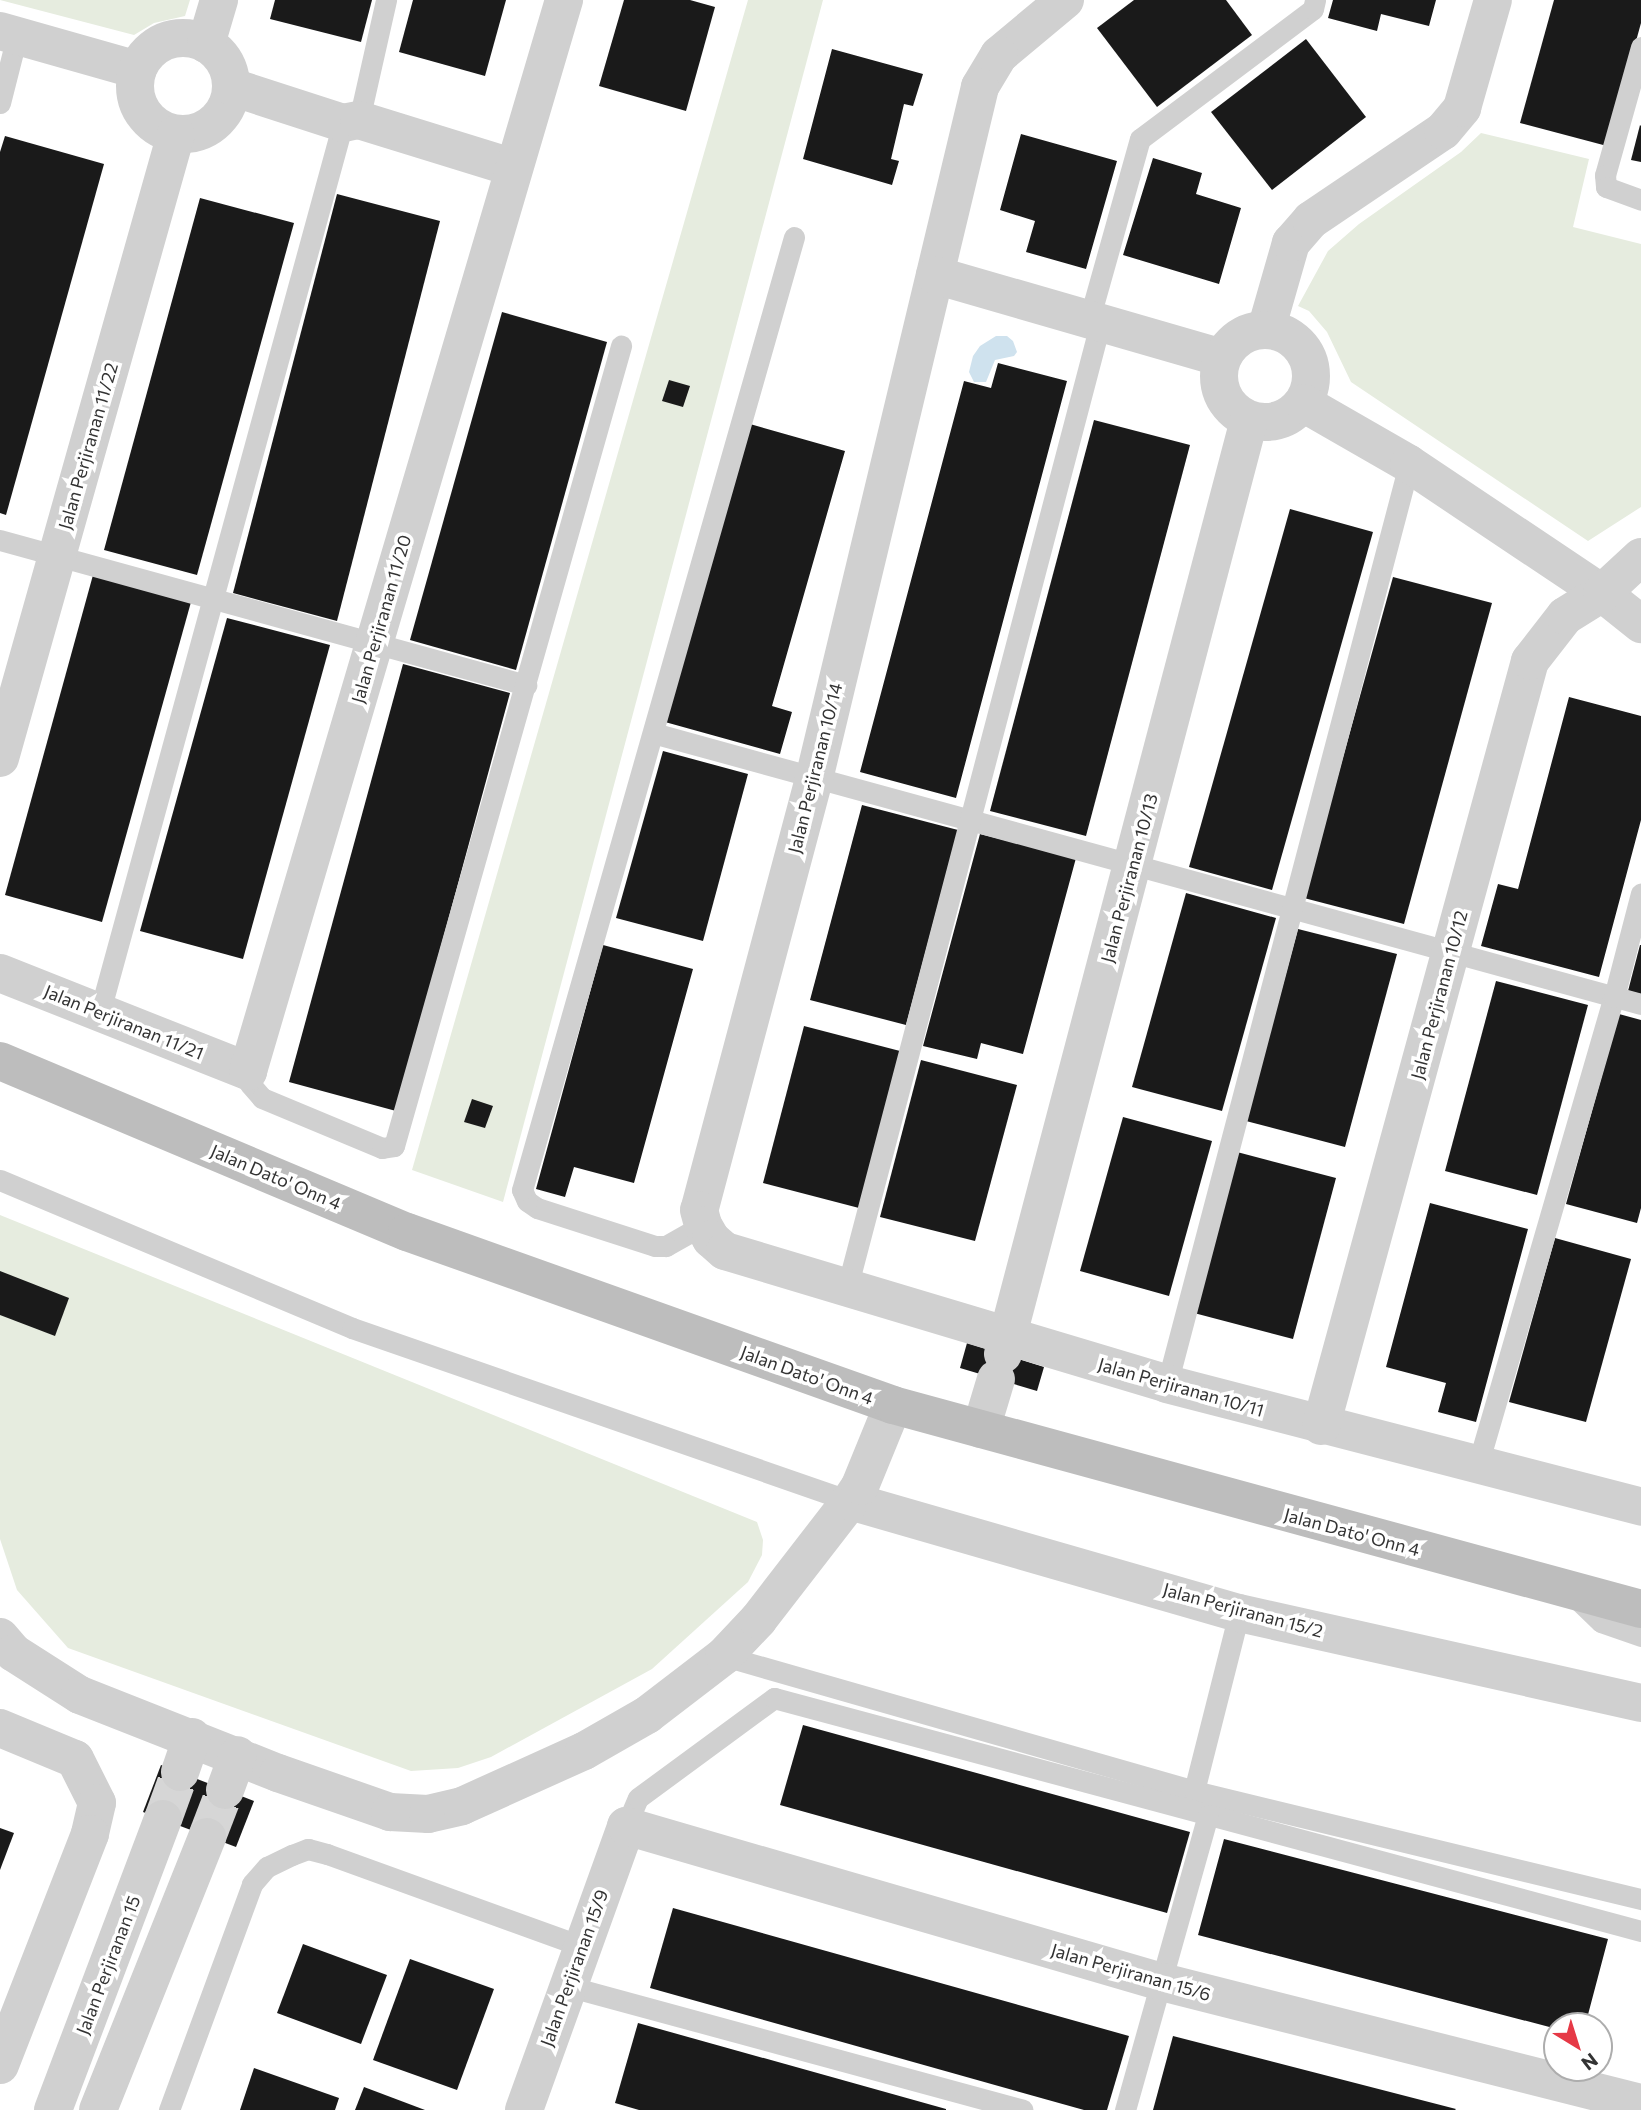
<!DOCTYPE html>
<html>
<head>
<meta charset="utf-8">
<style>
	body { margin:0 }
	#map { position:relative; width:1641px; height:2110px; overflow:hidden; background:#fff; font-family:Commissioner,sans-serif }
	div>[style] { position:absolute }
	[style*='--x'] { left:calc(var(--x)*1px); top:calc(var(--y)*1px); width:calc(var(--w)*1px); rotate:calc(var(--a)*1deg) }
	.green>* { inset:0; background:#e6ecdf }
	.water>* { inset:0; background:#cfe2ee }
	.building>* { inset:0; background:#1a1a1a }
	.minor-tunnel>* { height:38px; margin-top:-19px; transform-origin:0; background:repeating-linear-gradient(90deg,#d6d6d6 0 38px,transparent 0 57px) }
	.service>* { height:21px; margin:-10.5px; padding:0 10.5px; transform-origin:10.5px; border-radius:10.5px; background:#d0d0d0 }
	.minor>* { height:38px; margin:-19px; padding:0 19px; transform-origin:19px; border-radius:19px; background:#d0d0d0 }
	.minor>.ring { margin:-19px; padding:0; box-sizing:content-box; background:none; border:38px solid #d0d0d0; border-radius:50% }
	.secondary>* { height:38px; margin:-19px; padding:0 19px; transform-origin:19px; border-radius:19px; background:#bdbdbd }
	span { translate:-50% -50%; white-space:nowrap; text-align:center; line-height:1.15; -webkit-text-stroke:7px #fff; paint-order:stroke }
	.street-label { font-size:18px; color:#333 }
	.north { position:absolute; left:1543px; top:2012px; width:70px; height:70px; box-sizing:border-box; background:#fff; border:2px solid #adadad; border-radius:50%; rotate:142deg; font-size:19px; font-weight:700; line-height:28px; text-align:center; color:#333 }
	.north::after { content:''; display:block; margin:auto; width:24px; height:32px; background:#e63946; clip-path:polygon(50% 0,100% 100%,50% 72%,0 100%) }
</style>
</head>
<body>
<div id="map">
	<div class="green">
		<i style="clip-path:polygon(0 0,190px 0,185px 16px,154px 23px,134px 35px)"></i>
		<i style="clip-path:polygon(748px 0,823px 0,503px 1202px,412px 1170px)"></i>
		<i style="clip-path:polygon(1481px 133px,1589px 159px,1573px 227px,1641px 244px,1641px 507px,1588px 541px,1351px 382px,1327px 332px,1309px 311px,1298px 306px,1328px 251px,1359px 224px,1461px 152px)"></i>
		<i style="clip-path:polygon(0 1215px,757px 1522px,763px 1540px,762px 1555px,748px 1582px,652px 1669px,491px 1757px,458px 1768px,411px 1771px,68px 1648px,17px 1590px,0 1539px)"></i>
	</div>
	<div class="water">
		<i style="clip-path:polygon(996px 336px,1007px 336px,1013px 341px,1017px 352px,1014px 356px,995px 360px,986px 382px,974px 382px,969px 372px,973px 356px,980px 346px)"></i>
	</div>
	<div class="building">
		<i style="clip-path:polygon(275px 0,372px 0,361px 42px,270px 19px)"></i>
		<i style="clip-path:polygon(413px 0,506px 0,485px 76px,399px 52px)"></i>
		<i style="clip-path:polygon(624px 0,690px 0,715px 7px,686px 111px,599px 86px)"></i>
		<i style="clip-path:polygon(1134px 0,1226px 0,1252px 35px,1157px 107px,1097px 28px)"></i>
		<i style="clip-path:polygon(1333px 0,1436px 0,1429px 26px,1381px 14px,1377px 31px,1328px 18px)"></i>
		<i style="clip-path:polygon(1554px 0,1641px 0,1641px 23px,1607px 146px,1520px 123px)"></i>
		<i style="clip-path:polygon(1306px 39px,1366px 117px,1272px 190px,1211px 112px)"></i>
		<i style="clip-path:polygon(832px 49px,923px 74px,913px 106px,904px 104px,891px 159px,899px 161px,892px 185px,803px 159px)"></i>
		<i style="clip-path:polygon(1640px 125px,1641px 126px,1641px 162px,1631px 160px)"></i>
		<i style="clip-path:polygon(1021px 134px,1117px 161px,1086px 269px,1026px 252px,1035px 221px,1000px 210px)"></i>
		<i style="clip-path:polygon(5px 136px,104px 164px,6px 515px,0 513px,0 152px)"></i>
		<i style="clip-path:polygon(1153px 158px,1202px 173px,1196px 194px,1241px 208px,1219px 284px,1123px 255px)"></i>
		<i style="clip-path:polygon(337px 194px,440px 221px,337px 621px,233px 593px)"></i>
		<i style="clip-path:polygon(200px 198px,294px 223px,197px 575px,104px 550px)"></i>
		<i style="clip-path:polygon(502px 312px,607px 342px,516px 670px,410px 640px)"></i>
		<i style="clip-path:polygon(998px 363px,1067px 381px,956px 798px,860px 772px,964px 381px,991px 388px)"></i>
		<i style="clip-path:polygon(669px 380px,690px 386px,683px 407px,662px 401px)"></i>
		<i style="clip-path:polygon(1094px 420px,1190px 445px,1086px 836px,990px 811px)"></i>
		<i style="clip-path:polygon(750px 424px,845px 451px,772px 706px,792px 712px,780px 754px,665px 722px)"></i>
		<i style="clip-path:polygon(1290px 509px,1373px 532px,1272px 890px,1189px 867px)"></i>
		<i style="clip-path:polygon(93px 575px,191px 602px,102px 922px,5px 895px)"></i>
		<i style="clip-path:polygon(1393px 577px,1492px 603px,1404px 924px,1304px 898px)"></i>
		<i style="clip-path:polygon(227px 618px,330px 645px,243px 959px,140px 931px)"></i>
		<i style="clip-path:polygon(403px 664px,510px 693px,396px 1111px,289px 1082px)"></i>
		<i style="clip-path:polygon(1569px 697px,1641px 716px,1641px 820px,1599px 977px,1481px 946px,1498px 884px,1518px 889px)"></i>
		<i style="clip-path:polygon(663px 751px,748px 774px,703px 941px,616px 918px)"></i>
		<i style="clip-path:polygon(862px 805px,958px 830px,906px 1025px,810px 1000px)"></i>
		<i style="clip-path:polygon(980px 834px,1076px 858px,1023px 1054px,981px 1043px,977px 1059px,923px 1046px)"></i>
		<i style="clip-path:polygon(1186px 893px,1276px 918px,1222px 1111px,1132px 1087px)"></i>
		<i style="clip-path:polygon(1298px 929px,1397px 954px,1345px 1147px,1246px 1121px)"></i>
		<i style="clip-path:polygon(603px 945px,693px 969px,634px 1183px,574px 1167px,565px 1197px,536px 1189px)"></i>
		<i style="clip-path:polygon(1640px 945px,1641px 945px,1641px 994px,1628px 991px)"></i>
		<i style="clip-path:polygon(1496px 981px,1588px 1005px,1537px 1195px,1445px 1171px)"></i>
		<i style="clip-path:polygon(1619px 1014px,1641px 1020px,1641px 1208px,1637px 1223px,1566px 1204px)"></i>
		<i style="clip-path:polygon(804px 1026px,900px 1051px,859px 1208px,763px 1183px)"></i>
		<i style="clip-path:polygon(921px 1060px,1017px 1085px,975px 1241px,880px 1217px)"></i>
		<i style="clip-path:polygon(472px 1099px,493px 1106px,485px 1128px,464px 1122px)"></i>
		<i style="clip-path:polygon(1123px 1117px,1212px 1141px,1169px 1296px,1080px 1271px)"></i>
		<i style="clip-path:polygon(1237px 1152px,1336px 1178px,1293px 1339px,1194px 1313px)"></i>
		<i style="clip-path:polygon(1430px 1203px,1528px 1229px,1476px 1422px,1438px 1412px,1446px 1383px,1386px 1367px)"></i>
		<i style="clip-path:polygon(1555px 1238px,1631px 1259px,1586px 1422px,1509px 1402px)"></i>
		<i style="clip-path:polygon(0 1271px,69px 1298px,55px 1336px,0 1315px)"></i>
		<i style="clip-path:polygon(967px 1343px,1044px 1367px,1037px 1391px,960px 1368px)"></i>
		<i style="clip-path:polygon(803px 1725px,1190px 1832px,1167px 1913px,780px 1805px)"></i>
		<i style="clip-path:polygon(161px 1765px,254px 1801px,236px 1847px,143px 1812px)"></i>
		<i style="clip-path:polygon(0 1828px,14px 1833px,0 1870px)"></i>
		<i style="clip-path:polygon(1224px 1839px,1608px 1939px,1585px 2026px,1557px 2026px,1557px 2029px,1198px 1935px)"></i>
		<i style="clip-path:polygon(673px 1908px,1129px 2036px,1107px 2110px,1084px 2110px,650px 1988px)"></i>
		<i style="clip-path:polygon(303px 1944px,387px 1975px,361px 2044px,277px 2013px)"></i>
		<i style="clip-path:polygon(410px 1959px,494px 1989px,457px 2090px,373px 2060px)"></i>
		<i style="clip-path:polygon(638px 2023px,946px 2109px,946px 2110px,639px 2110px,615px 2103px)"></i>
		<i style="clip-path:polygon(1173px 2036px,1456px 2109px,1455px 2110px,1153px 2110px)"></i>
		<i style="clip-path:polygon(254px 2068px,339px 2098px,335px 2110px,240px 2110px)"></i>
		<i style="clip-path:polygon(364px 2087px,425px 2110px,355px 2110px)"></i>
	</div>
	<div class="minor-tunnel">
		<i style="--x:163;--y:1819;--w:50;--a:-70.1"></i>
		<i style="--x:207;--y:1837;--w:50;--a:-69"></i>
	</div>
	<div class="service">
		<i style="--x:1641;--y:47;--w:133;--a:105.7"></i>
		<i style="--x:1605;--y:175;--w:12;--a:85"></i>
		<i style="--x:1606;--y:187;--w:37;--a:20"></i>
		<i style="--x:0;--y:103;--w:69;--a:-75.8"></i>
		<i style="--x:359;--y:120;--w:123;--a:-77.3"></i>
		<i style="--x:1089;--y:320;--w:188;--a:-74.3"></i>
		<i style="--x:1140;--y:139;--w:216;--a:-36.9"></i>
		<i style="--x:1313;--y:9;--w:9;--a:-77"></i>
		<i style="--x:0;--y:540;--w:546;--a:15.41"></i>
		<i style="--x:653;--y:733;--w:1024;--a:15.34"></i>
		<i style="--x:100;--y:1011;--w:921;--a:-74.7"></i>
		<i style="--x:248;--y:1071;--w:13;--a:81"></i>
		<i style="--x:250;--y:1084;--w:18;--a:49"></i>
		<i style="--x:262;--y:1098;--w:130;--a:22.6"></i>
		<i style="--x:382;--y:1148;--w:12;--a:-9"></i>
		<i style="--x:394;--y:1146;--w:832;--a:-74.16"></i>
		<i style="--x:0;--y:1180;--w:382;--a:22.8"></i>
		<i style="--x:352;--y:1328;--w:527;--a:19.16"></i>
		<i style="--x:703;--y:1225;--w:43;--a:150.4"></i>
		<i style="--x:666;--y:1246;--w:11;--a:180"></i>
		<i style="--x:655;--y:1246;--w:124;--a:-162.1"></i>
		<i style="--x:537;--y:1208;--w:12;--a:-145"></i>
		<i style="--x:527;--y:1201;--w:12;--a:-114"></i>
		<i style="--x:522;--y:1190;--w:991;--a:-74.07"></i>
		<i style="--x:847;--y:1288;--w:997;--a:-75.29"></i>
		<i style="--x:1167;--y:1384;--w:951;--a:-75.26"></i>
		<i style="--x:1478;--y:1464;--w:486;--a:-73.8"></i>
		<i style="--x:1614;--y:997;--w:107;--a:-75.4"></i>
		<i style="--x:1575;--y:1597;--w:36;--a:44"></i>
		<i style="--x:1601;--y:1622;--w:42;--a:19.3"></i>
		<i style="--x:724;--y:1656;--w:489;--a:16"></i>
		<i style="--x:1194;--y:1791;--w:460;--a:13.6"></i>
		<i style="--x:1194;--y:1791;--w:184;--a:-75.8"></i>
		<i style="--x:626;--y:1826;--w:30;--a:-67"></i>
		<i style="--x:638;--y:1798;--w:169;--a:-36.3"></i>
		<i style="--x:774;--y:1698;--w:898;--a:15.04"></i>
		<i style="--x:567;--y:1986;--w:472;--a:15.2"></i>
		<i style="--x:169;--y:2110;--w:241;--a:-69.8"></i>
		<i style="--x:252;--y:1884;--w:23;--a:-49"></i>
		<i style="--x:267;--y:1867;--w:28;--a:-26"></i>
		<i style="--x:292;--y:1855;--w:17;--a:-21"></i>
		<i style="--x:308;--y:1849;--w:20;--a:15"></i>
		<i style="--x:327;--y:1854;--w:270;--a:19.9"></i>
		<i style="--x:1125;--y:2110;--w:306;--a:-74.3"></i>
	</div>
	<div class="minor">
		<i style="--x:1065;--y:0;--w:86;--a:140.2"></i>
		<i style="--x:999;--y:55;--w:37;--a:121"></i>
		<i style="--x:980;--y:87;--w:712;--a:103.49"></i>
		<i style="--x:814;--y:779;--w:446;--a:104.9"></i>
		<i style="--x:699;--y:1210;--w:16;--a:75"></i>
		<i style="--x:703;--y:1225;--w:16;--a:60"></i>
		<i style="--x:711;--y:1239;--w:18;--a:41"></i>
		<i style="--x:725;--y:1251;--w:462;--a:16.7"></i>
		<i style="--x:1167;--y:1384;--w:490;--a:14.5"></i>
		<i style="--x:0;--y:31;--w:143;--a:15.8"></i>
		<i class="ring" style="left:135px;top:38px;width:58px;height:58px"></i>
		<i style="--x:206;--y:44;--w:46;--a:-73.5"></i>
		<i style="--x:232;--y:87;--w:117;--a:18"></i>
		<i style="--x:343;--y:123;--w:16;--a:-11"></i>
		<i style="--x:359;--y:120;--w:162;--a:17.2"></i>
		<i style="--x:935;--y:275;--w:299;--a:16.1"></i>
		<i style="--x:1266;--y:330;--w:91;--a:-74"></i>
		<i style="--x:1291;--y:243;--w:30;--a:-49"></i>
		<i style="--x:1311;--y:220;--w:159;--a:-34"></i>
		<i style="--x:1443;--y:131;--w:30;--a:-50"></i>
		<i style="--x:1462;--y:108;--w:112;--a:-74"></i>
		<i class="ring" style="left:1219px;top:330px;width:54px;height:54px"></i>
		<i style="--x:1303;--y:403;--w:122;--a:29.9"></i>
		<i style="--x:1409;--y:464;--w:232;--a:33.8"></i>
		<i style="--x:1602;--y:593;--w:50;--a:38.5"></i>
		<i style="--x:0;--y:758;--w:648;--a:-74.25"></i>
		<i style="--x:0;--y:973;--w:267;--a:21.6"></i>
		<i style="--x:248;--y:1071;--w:1117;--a:-73.56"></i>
		<i style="--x:1003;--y:1354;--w:966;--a:-75.24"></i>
		<i style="--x:1321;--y:1426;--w:793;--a:-74.72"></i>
		<i style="--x:1530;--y:661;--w:57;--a:-52.1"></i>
		<i style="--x:1565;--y:616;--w:44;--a:-31.9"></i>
		<i style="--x:1602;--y:593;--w:53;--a:-42.7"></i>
		<i style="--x:981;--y:1429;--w:52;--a:-73.3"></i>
		<i style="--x:850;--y:1501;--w:405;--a:16.1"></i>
		<i style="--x:1239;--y:1613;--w:412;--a:12.6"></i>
		<i style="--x:0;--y:1637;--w:21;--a:49"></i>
		<i style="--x:14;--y:1653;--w:78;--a:32.5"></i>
		<i style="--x:80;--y:1695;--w:213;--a:21.5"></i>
		<i style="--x:278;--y:1773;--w:119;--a:19.2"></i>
		<i style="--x:390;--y:1812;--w:38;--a:3"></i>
		<i style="--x:428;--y:1814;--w:35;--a:-13"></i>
		<i style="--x:462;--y:1806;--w:134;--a:-24.3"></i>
		<i style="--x:584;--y:1751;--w:73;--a:-29.7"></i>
		<i style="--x:647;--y:1715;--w:97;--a:-37.5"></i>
		<i style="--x:724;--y:1656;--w:50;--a:-46.6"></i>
		<i style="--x:758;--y:1620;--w:150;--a:-52.3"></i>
		<i style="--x:850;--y:1501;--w:18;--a:-56"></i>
		<i style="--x:860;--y:1486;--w:87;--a:-67.8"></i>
		<i style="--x:0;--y:1728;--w:81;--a:22.5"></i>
		<i style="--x:75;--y:1759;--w:49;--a:63.4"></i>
		<i style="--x:97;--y:1803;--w:32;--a:103"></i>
		<i style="--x:90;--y:1834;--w:248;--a:111.3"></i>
		<i style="--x:180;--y:1772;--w:37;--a:-71"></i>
		<i style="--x:225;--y:1790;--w:37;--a:-70"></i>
		<i style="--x:53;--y:2110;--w:311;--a:-69.3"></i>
		<i style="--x:98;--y:2110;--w:294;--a:-68.2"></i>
		<i style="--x:524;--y:2110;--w:302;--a:-70.2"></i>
		<i style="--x:626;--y:1826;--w:558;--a:16.23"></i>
		<i style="--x:1162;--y:1982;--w:494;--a:14.2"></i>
	</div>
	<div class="secondary">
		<i style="--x:0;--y:1061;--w:441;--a:22.8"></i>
		<i style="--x:407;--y:1232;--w:516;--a:19.59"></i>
		<i style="--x:893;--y:1405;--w:775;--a:15.26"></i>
	</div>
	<div class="street-label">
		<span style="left:88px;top:446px;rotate:-74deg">Jalan Perjiranan 11/22</span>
		<span style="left:381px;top:619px;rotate:-74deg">Jalan Perjiranan 11/20</span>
		<span style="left:815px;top:768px;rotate:-76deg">Jalan Perjiranan 10/14</span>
		<span style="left:1129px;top:878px;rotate:-75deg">Jalan Perjiranan 10/13</span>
		<span style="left:1439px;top:995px;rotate:-75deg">Jalan Perjiranan 10/12</span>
		<span style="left:124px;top:1022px;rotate:22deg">Jalan Perjiranan 11/21</span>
		<span style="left:276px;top:1177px;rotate:23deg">Jalan Dato' Onn 4</span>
		<span style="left:807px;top:1375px;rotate:20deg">Jalan Dato' Onn 4</span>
		<span style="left:1181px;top:1387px;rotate:16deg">Jalan Perjiranan 10/11</span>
		<span style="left:1352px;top:1532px;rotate:15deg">Jalan Dato' Onn 4</span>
		<span style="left:1243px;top:1610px;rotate:15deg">Jalan Perjiranan 15/2</span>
		<span style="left:108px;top:1965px;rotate:-69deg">Jalan Perjiranan 15</span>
		<span style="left:574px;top:1968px;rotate:-70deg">Jalan Perjiranan 15/9</span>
		<span style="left:1131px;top:1972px;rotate:16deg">Jalan Perjiranan 15/6</span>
	</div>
	<div class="north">N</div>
</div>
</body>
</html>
